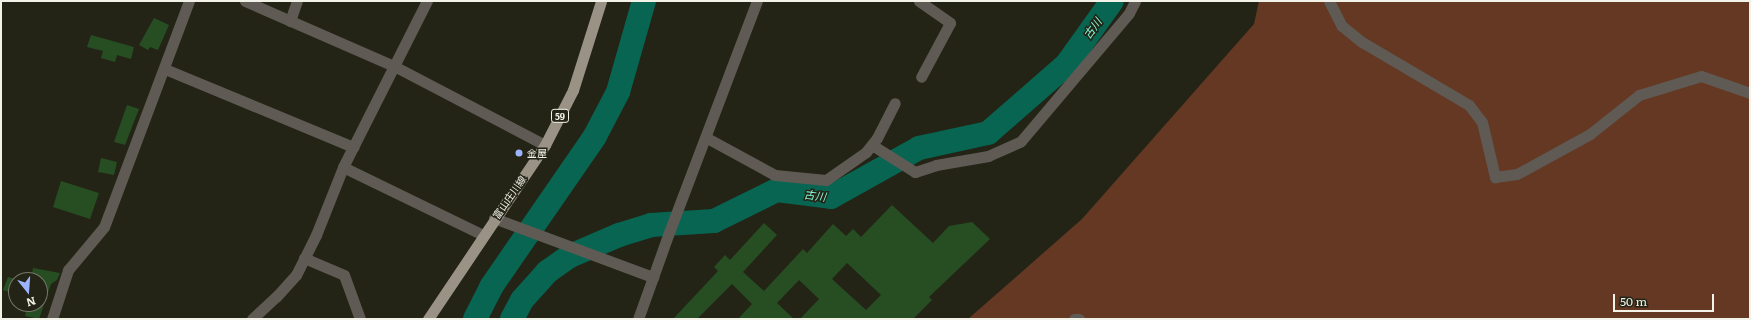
<!DOCTYPE html>
<html>
<head>
<meta charset="utf-8">
<style>
	body { margin:0 }
	#map { position:relative; width:1751px; height:320px; overflow:hidden; background:#232416; font-family:Literata,"Noto Sans JP",serif }
	div>[style] { position:absolute }
	[style*='--x'] { left:calc(var(--x)*1px); top:calc(var(--y)*1px); width:calc(var(--w)*1px); rotate:calc(var(--a)*1deg) }
	.green>* { inset:0; background:#643823 }
	.river>* { height:24px; margin:-12px; padding:0 12px; transform-origin:12px; border-radius:12px; background:#076552 }
	.building>* { inset:0; background:#274e22 }
	.minor>* { height:11px; margin:-5.5px; padding:0 5.5px; transform-origin:5.5px; border-radius:5.5px; background:#5f5a54 }
	.primary>* { height:11px; margin:-5.5px; padding:0 5.5px; transform-origin:5.5px; border-radius:5.5px; background:#9b9286 }
	.dots>* { width:11px; height:11px; translate:-50% -50%; box-sizing:border-box; border:2px solid #232416; border-radius:50% }
	span { translate:-50% -50%; white-space:nowrap; text-align:center; line-height:1.15; -webkit-text-stroke:3px #232416; paint-order:stroke }
	.shield-label span { padding:1px 3px; background:#232416; border:1px solid; border-radius:3px; -webkit-text-stroke-width:0 }
	.shield-label { font-size:9px; color:#f2f2e9; font-weight:700 }
	.poi-label { font-size:10px; color:#f2f2e9 }
	.left { translate:0 -50%; text-align:left }
	.street-label { font-size:10px; color:#f2f2e9 }
	.water-label { font-size:11px; color:#85f7d7; font-style:italic }
	.frame { position:absolute; inset:0; border:2px solid #f2f2e9; pointer-events:none }
	.north { position:absolute; left:8px; top:272px; width:40px; height:40px; box-sizing:border-box; background:#232416; border:1px solid #76766a; border-radius:50%; rotate:163deg; font-size:11px; font-weight:700; line-height:16px; text-align:center; color:#f2f2e9 }
	.north::after { content:''; display:block; margin:auto; width:14px; height:18px; background:#9cb4fd; clip-path:polygon(50% 0,100% 100%,50% 72%,0 100%) }
	.scale { position:absolute; left:1613px; top:294px; width:101px; height:18px; box-sizing:border-box; border:2px solid #f2f2e9; border-top:0; padding-left:5px; font-size:12px; line-height:14px; white-space:nowrap; color:#f2f2e9; -webkit-text-stroke:3px #232416; paint-order:stroke }
</style>
</head>
<body>
<div id="map">
	<div class="green">
		<i style="clip-path:polygon(1259px 1px,1750px 1px,1750px 319px,968px 319px,1082px 219px,1254px 24px)"></i>
	</div>
	<div class="river">
		<i style="--x:475;--y:319;--w:36;--a:-63"></i>
		<i style="--x:491;--y:287;--w:183;--a:-55.4"></i>
		<i style="--x:595;--y:136;--w:50;--a:-62.4"></i>
		<i style="--x:618;--y:92;--w:95;--a:-74.1"></i>
		<i style="--x:512;--y:319;--w:21;--a:-62"></i>
		<i style="--x:522;--y:300;--w:38;--a:-48"></i>
		<i style="--x:547;--y:272;--w:28;--a:-35"></i>
		<i style="--x:570;--y:256;--w:53;--a:-23.2"></i>
		<i style="--x:619;--y:235;--w:34;--a:-17"></i>
		<i style="--x:651;--y:225;--w:63;--a:-3.6"></i>
		<i style="--x:714;--y:221;--w:70;--a:-26.2"></i>
		<i style="--x:777;--y:190;--w:54;--a:7.4"></i>
		<i style="--x:831;--y:197;--w:101;--a:-29.1"></i>
		<i style="--x:919;--y:148;--w:71;--a:-12.3"></i>
		<i style="--x:988;--y:133;--w:105;--a:-41.1"></i>
		<i style="--x:1067;--y:64;--w:77;--a:-54.5"></i>
	</div>
	<div class="building">
		<i style="clip-path:polygon(154px 18px,169px 25px,158px 50px,150px 47px,148px 50px,139px 45px)"></i>
		<i style="clip-path:polygon(91px 35px,134px 47px,131px 59px,117px 55px,115px 62px,101px 58px,103px 51px,87px 47px)"></i>
		<i style="clip-path:polygon(127px 105px,139px 109px,125px 145px,114px 142px)"></i>
		<i style="clip-path:polygon(101px 158px,117px 162px,114px 175px,98px 172px)"></i>
		<i style="clip-path:polygon(61px 181px,99px 193px,90px 219px,53px 207px)"></i>
		<i style="clip-path:polygon(evenodd,892px 205px,933px 243px,949px 226px,972px 222px,990px 239px,929px 297px,932px 300px,913px 319px,800px 319px,819px 299px,799px 280px,777px 303px,794px 319px,738px 319px,752px 304px,732px 284px,697px 319px,673px 319px,718px 271px,714px 267px,725px 255px,730px 260px,764px 223px,777px 235px,743px 272px,764px 291px,803px 249px,807px 253px,833px 224px,846px 236px,853px 229px,861px 237px,892px 205px,847px 263px,881px 295px,866px 310px,832px 279px,847px 263px)"></i>
		<i style="clip-path:polygon(33px 268px,60px 273px,57px 280px,51px 284px,39px 319px,25px 316px,28px 304px,40px 304px,40px 280px,31px 280px)"></i>
		<i style="clip-path:polygon(8px 277px,16px 279px,16px 294px,3px 290px)"></i>
	</div>
	<div class="minor">
		<i style="--x:245;--y:1;--w:163;--a:23.6"></i>
		<i style="--x:394;--y:66;--w:170;--a:27.6"></i>
		<i style="--x:919;--y:1;--w:38;--a:35"></i>
		<i style="--x:950;--y:23;--w:61;--a:118.2"></i>
		<i style="--x:1329;--y:1;--w:28;--a:63"></i>
		<i style="--x:1342;--y:26;--w:26;--a:39"></i>
		<i style="--x:1362;--y:42;--w:124;--a:30.5"></i>
		<i style="--x:1469;--y:105;--w:21;--a:53"></i>
		<i style="--x:1482;--y:122;--w:57;--a:76.7"></i>
		<i style="--x:1495;--y:177;--w:22;--a:-8"></i>
		<i style="--x:1517;--y:174;--w:83;--a:-28.7"></i>
		<i style="--x:1590;--y:134;--w:63;--a:-38.5"></i>
		<i style="--x:1639;--y:95;--w:65;--a:-17"></i>
		<i style="--x:1701;--y:76;--w:52;--a:19.1"></i>
		<i style="--x:290;--y:21;--w:21;--a:-71"></i>
		<i style="--x:165;--y:69;--w:204;--a:22.5"></i>
		<i style="--x:707;--y:138;--w:77;--a:28.6"></i>
		<i style="--x:775;--y:175;--w:51;--a:5.6"></i>
		<i style="--x:826;--y:180;--w:49;--a:-35"></i>
		<i style="--x:866;--y:152;--w:18;--a:-52"></i>
		<i style="--x:877;--y:138;--w:39;--a:-63"></i>
		<i style="--x:872;--y:145;--w:51;--a:32.1"></i>
		<i style="--x:915;--y:172;--w:22;--a:-18"></i>
		<i style="--x:936;--y:165;--w:53;--a:-9.8"></i>
		<i style="--x:988;--y:156;--w:36;--a:-24"></i>
		<i style="--x:1021;--y:141;--w:167;--a:-49.8"></i>
		<i style="--x:1129;--y:13;--w:13;--a:-63"></i>
		<i style="--x:343;--y:167;--w:156;--a:25.9"></i>
		<i style="--x:494;--y:218;--w:170;--a:20.4"></i>
		<i style="--x:304;--y:258;--w:43;--a:23"></i>
		<i style="--x:344;--y:275;--w:47;--a:70"></i>
		<i style="--x:52;--y:319;--w:52;--a:-71.9"></i>
		<i style="--x:68;--y:270;--w:56;--a:-50.1"></i>
		<i style="--x:104;--y:227;--w:241;--a:-69.4"></i>
		<i style="--x:252;--y:319;--w:33;--a:-43"></i>
		<i style="--x:276;--y:297;--w:30;--a:-48"></i>
		<i style="--x:296;--y:275;--w:45;--a:-63.4"></i>
		<i style="--x:316;--y:235;--w:73;--a:-68.3"></i>
		<i style="--x:343;--y:167;--w:186;--a:-63.2"></i>
		<i style="--x:638;--y:319;--w:89;--a:-70.3"></i>
		<i style="--x:668;--y:235;--w:250;--a:-69.2"></i>
		<i style="--x:1074;--y:319;--w:5;--a:0"></i>
	</div>
	<div class="primary">
		<i style="--x:428;--y:319;--w:210;--a:-56.1"></i>
		<i style="--x:545;--y:145;--w:62;--a:-63"></i>
		<i style="--x:573;--y:90;--w:93;--a:-72.5"></i>
	</div>
	<div class="dots">
		<i style="left:519px;top:153px;background:#9cb4fd"></i>
	</div>
	<div class="shield-label">
		<span style="left:560px;top:116px">59</span>
	</div>
	<div class="poi-label">
		<span class="left" style="left:527px;top:153px">金屋</span>
	</div>
	<div class="street-label">
		<span style="left:509px;top:197px;rotate:-55deg">富山庄川線</span>
	</div>
	<div class="water-label">
		<span style="left:1092px;top:28px;rotate:-54deg">古川</span>
		<span style="left:815px;top:195px;rotate:7deg">古川</span>
	</div>
	<div class="frame"></div>
	<div class="north">N</div>
	<div class="scale">50 m</div>
</div>
</body>
</html>
